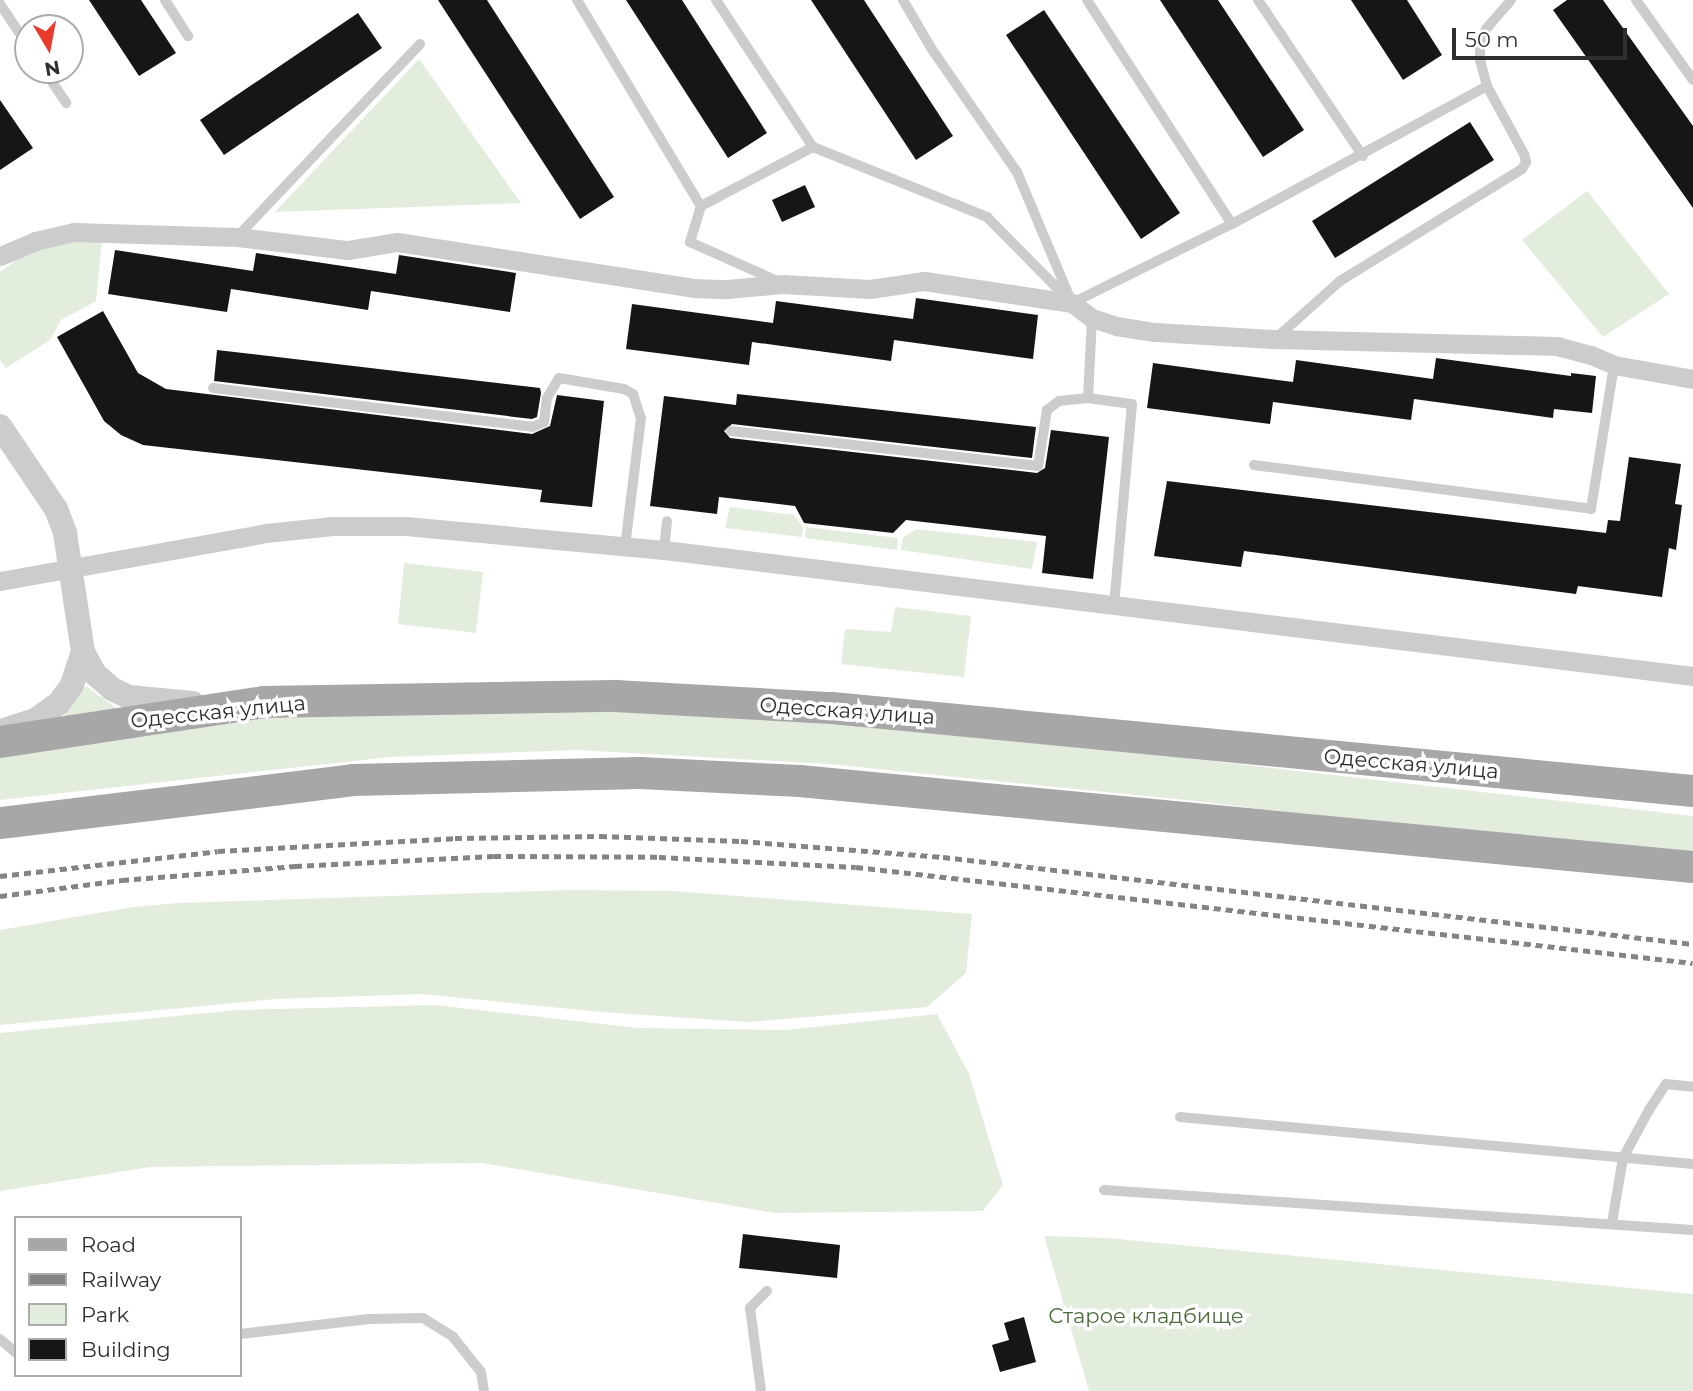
<!DOCTYPE html>
<html>
<head>
<meta charset="utf-8">
<style>
	body { margin:0 }
	#map { position:relative; width:1693px; height:1391px; overflow:hidden; background:#fff; font-family:Montserrat,sans-serif }
	div>[style] { position:absolute }
	[style*='--x'] { left:calc(var(--x)*1px); top:calc(var(--y)*1px); width:calc(var(--w)*1px); rotate:calc(var(--a)*1deg) }
	.green>* { inset:0; background:#e3eddd }
	.building>* { inset:0; background:#161616 }
	.service>* { height:10px; margin:-5px; padding:0 5px; transform-origin:5px; border-radius:5px; background:#ccc }
	.minor>* { height:19px; margin:-9.5px; padding:0 9.5px; transform-origin:9.5px; border-radius:9.5px; background:#ccc }
	.tertiary>* { height:24px; margin:-12px; padding:0 12px; transform-origin:12px; border-radius:12px; background:#ccc }
	.primary>* { height:32px; margin:-16px; padding:0 16px; transform-origin:16px; border-radius:16px; background:#a7a7a7 }
	.rail>* { height:5px; margin-top:-2.5px; transform-origin:0; background:repeating-linear-gradient(90deg,#848484 0 7px,transparent 0 12px) }
	span { translate:-50% -50%; white-space:nowrap; text-align:center; line-height:1.15; -webkit-text-stroke:7px #fff; paint-order:stroke }
	.street-label { font-size:21px; color:#2f2f2f }
	.park-label { font-size:21px; color:#4c6c3b }
	.legend { position:absolute; left:14px; top:1216px; width:228px; height:161px; box-sizing:border-box; background:#fff; border:2px solid #acacac; margin:0; padding:9px 12px; list-style:none; font-size:21px; color:#2f2f2f }
	.legend li { display:flex; align-items:center; gap:14px; height:35px }
	.legend b { width:35px; border:2px solid #acacac }
	.north { position:absolute; left:14px; top:14px; width:70px; height:70px; box-sizing:border-box; background:#fff; border:2px solid #acacac; border-radius:50%; rotate:170deg; font-size:19px; font-weight:700; line-height:28px; text-align:center; color:#2f2f2f }
	.north::after { content:''; display:block; margin:auto; width:24px; height:32px; background:#e93a2e; clip-path:polygon(50% 0,100% 100%,50% 72%,0 100%) }
	.scale { position:absolute; left:1452px; top:28px; width:175px; height:32px; box-sizing:border-box; border:4px solid #2f2f2f; border-top:0; padding-left:9px; font-size:21px; line-height:24px; white-space:nowrap; color:#2f2f2f; -webkit-text-stroke:5px #fff; paint-order:stroke }
</style>
</head>
<body>
<div id="map">
	<div class="green">
		<i style="clip-path:polygon(419px 59px,521px 203px,275px 212px)"></i>
		<i style="clip-path:polygon(1587px 191px,1669px 294px,1603px 337px,1522px 240px)"></i>
		<i style="clip-path:polygon(74px 240px,102px 240px,96px 301px,61px 320px,50px 340px,6px 368px,0 360px,0 272px,23px 255px)"></i>
		<i style="clip-path:polygon(730px 507px,794px 515px,803px 527px,802px 537px,725px 528px)"></i>
		<i style="clip-path:polygon(806px 527px,898px 538px,897px 550px,805px 538px)"></i>
		<i style="clip-path:polygon(916px 529px,1037px 542px,1032px 569px,901px 550px,903px 538px)"></i>
		<i style="clip-path:polygon(404px 563px,483px 572px,476px 633px,398px 624px)"></i>
		<i style="clip-path:polygon(895px 607px,971px 616px,964px 677px,841px 664px,845px 629px,891px 632px)"></i>
		<i style="clip-path:polygon(86px 686px,123px 713px,58px 724px)"></i>
		<i style="clip-path:polygon(391px 705px,756px 713px,1019px 739px,1693px 816px,1693px 855px,1563px 846px,1205px 802px,828px 764px,577px 750px,391px 757px,0 800px,0 751px,271px 711px)"></i>
		<i style="clip-path:polygon(572px 890px,674px 891px,972px 914px,966px 973px,927px 1007px,748px 1022px,601px 1012px,422px 994px,276px 999px,0 1025px,0 930px,133px 907px,177px 903px)"></i>
		<i style="clip-path:polygon(435px 1005px,638px 1028px,786px 1030px,937px 1014px,969px 1074px,1003px 1185px,983px 1211px,775px 1213px,482px 1163px,150px 1167px,0 1191px,0 1033px,238px 1010px)"></i>
		<i style="clip-path:polygon(1044px 1236px,1107px 1238px,1693px 1294px,1693px 1391px,1089px 1391px)"></i>
	</div>
	<div class="building">
		<i style="clip-path:polygon(89px 0,141px 0,176px 53px,139px 76px)"></i>
		<i style="clip-path:polygon(438px 0,487px 0,614px 197px,580px 219px)"></i>
		<i style="clip-path:polygon(626px 0,682px 0,767px 133px,728px 158px)"></i>
		<i style="clip-path:polygon(811px 0,864px 0,953px 136px,916px 160px)"></i>
		<i style="clip-path:polygon(1160px 0,1218px 0,1304px 130px,1263px 157px)"></i>
		<i style="clip-path:polygon(1351px 0,1407px 0,1442px 55px,1403px 80px)"></i>
		<i style="clip-path:polygon(1567px 0,1603px 0,1693px 126px,1693px 208px,1553px 10px)"></i>
		<i style="clip-path:polygon(1044px 10px,1180px 213px,1141px 239px,1006px 35px)"></i>
		<i style="clip-path:polygon(358px 13px,382px 48px,224px 155px,200px 120px)"></i>
		<i style="clip-path:polygon(0 100px,33px 148px,0 170px)"></i>
		<i style="clip-path:polygon(1470px 122px,1494px 160px,1335px 258px,1312px 221px)"></i>
		<i style="clip-path:polygon(805px 185px,815px 207px,782px 222px,772px 200px)"></i>
		<i style="clip-path:polygon(115px 250px,253px 271px,256px 253px,396px 274px,399px 255px,516px 273px,510px 312px,371px 291px,368px 310px,231px 289px,227px 312px,108px 294px)"></i>
		<i style="clip-path:polygon(916px 298px,1038px 315px,1033px 359px,894px 340px,891px 361px,752px 342px,749px 365px,626px 349px,632px 304px,773px 323px,776px 301px,913px 319px)"></i>
		<i style="clip-path:polygon(103px 311px,138px 373px,166px 389px,532px 434px,550px 426px,557px 395px,604px 401px,592px 507px,540px 502px,542px 490px,143px 445px,121px 435px,104px 421px,57px 337px)"></i>
		<i style="clip-path:polygon(217px 350px,540px 388px,541px 393px,537px 417px,532px 419px,214px 381px)"></i>
		<i style="clip-path:polygon(1436px 358px,1571px 376px,1571px 373px,1596px 376px,1592px 413px,1554px 409px,1553px 418px,1414px 399px,1411px 420px,1273px 402px,1270px 424px,1147px 408px,1153px 363px,1293px 382px,1296px 360px,1433px 379px)"></i>
		<i style="clip-path:polygon(737px 394px,1036px 427px,1032px 458px,732px 424px,724px 431px,730px 438px,1037px 473px,1045px 468px,1051px 430px,1109px 437px,1093px 579px,1042px 573px,1046px 536px,906px 520px,893px 533px,804px 523px,795px 506px,719px 497px,717px 514px,650px 506px,664px 396px,736px 405px)"></i>
		<i style="clip-path:polygon(1629px 457px,1681px 464px,1675px 504px,1682px 505px,1676px 550px,1669px 548px,1662px 597px,1578px 586px,1576px 594px,1244px 551px,1241px 567px,1154px 556px,1167px 481px,1606px 533px,1608px 520px,1620px 521px)"></i>
		<i style="clip-path:polygon(743px 1234px,840px 1245px,837px 1278px,739px 1268px)"></i>
		<i style="clip-path:polygon(1024px 1317px,1036px 1362px,1000px 1372px,992px 1345px,1009px 1340px,1004px 1323px)"></i>
	</div>
	<div class="service">
		<i style="--x:165;--y:0;--w:43;--a:57.4"></i>
		<i style="--x:577;--y:0;--w:240;--a:59"></i>
		<i style="--x:701;--y:206;--w:38;--a:107"></i>
		<i style="--x:690;--y:242;--w:93;--a:24.1"></i>
		<i style="--x:716;--y:0;--w:176;--a:56.6"></i>
		<i style="--x:903;--y:0;--w:56;--a:59.7"></i>
		<i style="--x:931;--y:48;--w:151;--a:55.3"></i>
		<i style="--x:1017;--y:172;--w:142;--a:67.2"></i>
		<i style="--x:1072;--y:303;--w:178;--a:-26.3"></i>
		<i style="--x:1232;--y:224;--w:290;--a:-28.4"></i>
		<i style="--x:1487;--y:86;--w:27;--a:-105"></i>
		<i style="--x:1480;--y:60;--w:16;--a:-90"></i>
		<i style="--x:1480;--y:44;--w:16;--a:-68"></i>
		<i style="--x:1486;--y:29;--w:38;--a:-49"></i>
		<i style="--x:1087;--y:0;--w:267;--a:57.1"></i>
		<i style="--x:1258;--y:0;--w:188;--a:56.1"></i>
		<i style="--x:1636;--y:0;--w:98;--a:54.5"></i>
		<i style="--x:0;--y:4;--w:50;--a:56.3"></i>
		<i style="--x:44;--y:70;--w:40;--a:56"></i>
		<i style="--x:701;--y:206;--w:127;--a:-27.8"></i>
		<i style="--x:813;--y:147;--w:188;--a:21.9"></i>
		<i style="--x:987;--y:217;--w:115;--a:45.4"></i>
		<i style="--x:237;--y:237;--w:266;--a:-46.5"></i>
		<i style="--x:1275;--y:339;--w:87;--a:-41.7"></i>
		<i style="--x:1340;--y:281;--w:214;--a:-31.6"></i>
		<i style="--x:1522;--y:169;--w:8;--a:-60"></i>
		<i style="--x:1526;--y:162;--w:8;--a:-104"></i>
		<i style="--x:1524;--y:154;--w:77;--a:-118.6"></i>
		<i style="--x:213;--y:388;--w:322;--a:6.9"></i>
		<i style="--x:533;--y:427;--w:12;--a:-24"></i>
		<i style="--x:544;--y:422;--w:24;--a:-83"></i>
		<i style="--x:547;--y:398;--w:23;--a:-59"></i>
		<i style="--x:559;--y:378;--w:66;--a:9.6"></i>
		<i style="--x:624;--y:389;--w:10;--a:29"></i>
		<i style="--x:633;--y:394;--w:25;--a:72"></i>
		<i style="--x:641;--y:418;--w:129;--a:97.1"></i>
		<i style="--x:1088;--y:398;--w:80;--a:-87.1"></i>
		<i style="--x:731;--y:431;--w:309;--a:6.5"></i>
		<i style="--x:1038;--y:466;--w:57;--a:-80.9"></i>
		<i style="--x:1047;--y:410;--w:15;--a:-37"></i>
		<i style="--x:1059;--y:401;--w:29;--a:-6"></i>
		<i style="--x:1088;--y:398;--w:44;--a:7.8"></i>
		<i style="--x:1132;--y:404;--w:202;--a:95.1"></i>
		<i style="--x:1254;--y:465;--w:340;--a:7.4"></i>
		<i style="--x:1591;--y:509;--w:146;--a:-80.9"></i>
		<i style="--x:664;--y:550;--w:29;--a:-84"></i>
		<i style="--x:1180;--y:1117;--w:515;--a:5.23"></i>
		<i style="--x:1104;--y:1190;--w:590;--a:3.89"></i>
		<i style="--x:1612;--y:1223;--w:66;--a:-80.4"></i>
		<i style="--x:1623;--y:1158;--w:55;--a:-61.6"></i>
		<i style="--x:1649;--y:1110;--w:31;--a:-57"></i>
		<i style="--x:1666;--y:1084;--w:27;--a:6"></i>
		<i style="--x:240;--y:1334;--w:130;--a:-6.6"></i>
		<i style="--x:369;--y:1319;--w:54;--a:-1.1"></i>
		<i style="--x:423;--y:1318;--w:36;--a:32"></i>
		<i style="--x:453;--y:1337;--w:45;--a:51.3"></i>
		<i style="--x:481;--y:1372;--w:19;--a:81"></i>
		<i style="--x:0;--y:1339;--w:21;--a:41"></i>
		<i style="--x:761;--y:1391;--w:84;--a:-97.5"></i>
		<i style="--x:750;--y:1308;--w:24;--a:-45"></i>
	</div>
	<div class="minor">
		<i style="--x:0;--y:256;--w:38;--a:-23"></i>
		<i style="--x:35;--y:241;--w:40;--a:-13"></i>
		<i style="--x:74;--y:232;--w:163;--a:1.8"></i>
		<i style="--x:237;--y:237;--w:112;--a:6.7"></i>
		<i style="--x:348;--y:250;--w:50;--a:-9.3"></i>
		<i style="--x:397;--y:242;--w:300;--a:8.8"></i>
		<i style="--x:693;--y:288;--w:34;--a:2"></i>
		<i style="--x:727;--y:289;--w:56;--a:-5.1"></i>
		<i style="--x:783;--y:284;--w:87;--a:3.3"></i>
		<i style="--x:870;--y:289;--w:55;--a:-8.4"></i>
		<i style="--x:924;--y:281;--w:150;--a:8.5"></i>
		<i style="--x:1072;--y:303;--w:25;--a:37"></i>
		<i style="--x:1092;--y:318;--w:25;--a:18"></i>
		<i style="--x:1116;--y:326;--w:39;--a:9"></i>
		<i style="--x:1155;--y:332;--w:119;--a:3.4"></i>
		<i style="--x:1274;--y:339;--w:283;--a:1.4"></i>
		<i style="--x:1557;--y:346;--w:35;--a:15"></i>
		<i style="--x:1591;--y:355;--w:25;--a:23"></i>
		<i style="--x:1614;--y:365;--w:80;--a:10"></i>
		<i style="--x:0;--y:581;--w:270;--a:-10.2"></i>
		<i style="--x:266;--y:533;--w:67;--a:-6"></i>
		<i style="--x:333;--y:526;--w:73;--a:0"></i>
		<i style="--x:406;--y:526;--w:259;--a:5.3"></i>
		<i style="--x:664;--y:550;--w:1037;--a:6.98"></i>
	</div>
	<div class="tertiary">
		<i style="--x:0;--y:426;--w:100;--a:56"></i>
		<i style="--x:56;--y:509;--w:26;--a:69"></i>
		<i style="--x:65;--y:533;--w:120;--a:81.4"></i>
		<i style="--x:83;--y:652;--w:25;--a:61"></i>
		<i style="--x:95;--y:674;--w:23;--a:41"></i>
		<i style="--x:112;--y:689;--w:19;--a:25"></i>
		<i style="--x:129;--y:697;--w:64;--a:5.4"></i>
		<i style="--x:1;--y:731;--w:36;--a:-18"></i>
		<i style="--x:35;--y:720;--w:29;--a:-35"></i>
		<i style="--x:59;--y:703;--w:22;--a:-54"></i>
		<i style="--x:72;--y:685;--w:35;--a:-72"></i>
	</div>
	<div class="primary">
		<i style="--x:0;--y:742;--w:267;--a:-8.6"></i>
		<i style="--x:264;--y:702;--w:351;--a:-1"></i>
		<i style="--x:615;--y:696;--w:217;--a:3.2"></i>
		<i style="--x:832;--y:708;--w:865;--a:5.51"></i>
		<i style="--x:0;--y:823;--w:356;--a:-6.9"></i>
		<i style="--x:353;--y:780;--w:287;--a:-1.4"></i>
		<i style="--x:640;--y:773;--w:160;--a:2.9"></i>
		<i style="--x:800;--y:781;--w:897;--a:5.5"></i>
	</div>
	<div class="rail">
		<i style="--x:0;--y:876;--w:219;--a:-6.5"></i>
		<i style="--x:218;--y:851;--w:237;--a:-3.1"></i>
		<i style="--x:455;--y:838;--w:145;--a:-0.8"></i>
		<i style="--x:600;--y:836;--w:141;--a:2"></i>
		<i style="--x:741;--y:841;--w:203;--a:4.5"></i>
		<i style="--x:943;--y:857;--w:755;--a:6.62"></i>
		<i style="--x:0;--y:896;--w:123;--a:-7.5"></i>
		<i style="--x:122;--y:880;--w:174;--a:-4.6"></i>
		<i style="--x:295;--y:866;--w:199;--a:-2.9"></i>
		<i style="--x:494;--y:856;--w:165;--a:0.3"></i>
		<i style="--x:659;--y:857;--w:197;--a:2.9"></i>
		<i style="--x:856;--y:867;--w:842;--a:6.54"></i>
	</div>
	<div class="street-label">
		<span style="left:847px;top:711px;rotate:4deg">Одесская улица</span>
		<span style="left:218px;top:712px;rotate:-6deg">Одесская улица</span>
		<span style="left:1411px;top:764px;rotate:5deg">Одесская улица</span>
	</div>
	<div class="park-label">
		<span style="left:1146px;top:1316px">Старое кладбище</span>
	</div>
	<ul class="legend">
	<li><b style="height:9px;background:#a7a7a7"></b>Road</li>
	<li><b style="height:9px;background:#848484"></b>Railway</li>
	<li><b style="height:19px;background:#e3eddd"></b>Park</li>
	<li><b style="height:19px;background:#161616"></b>Building</li>
	</ul>
	<div class="north">N</div>
	<div class="scale">50 m</div>
</div>
</body>
</html>
